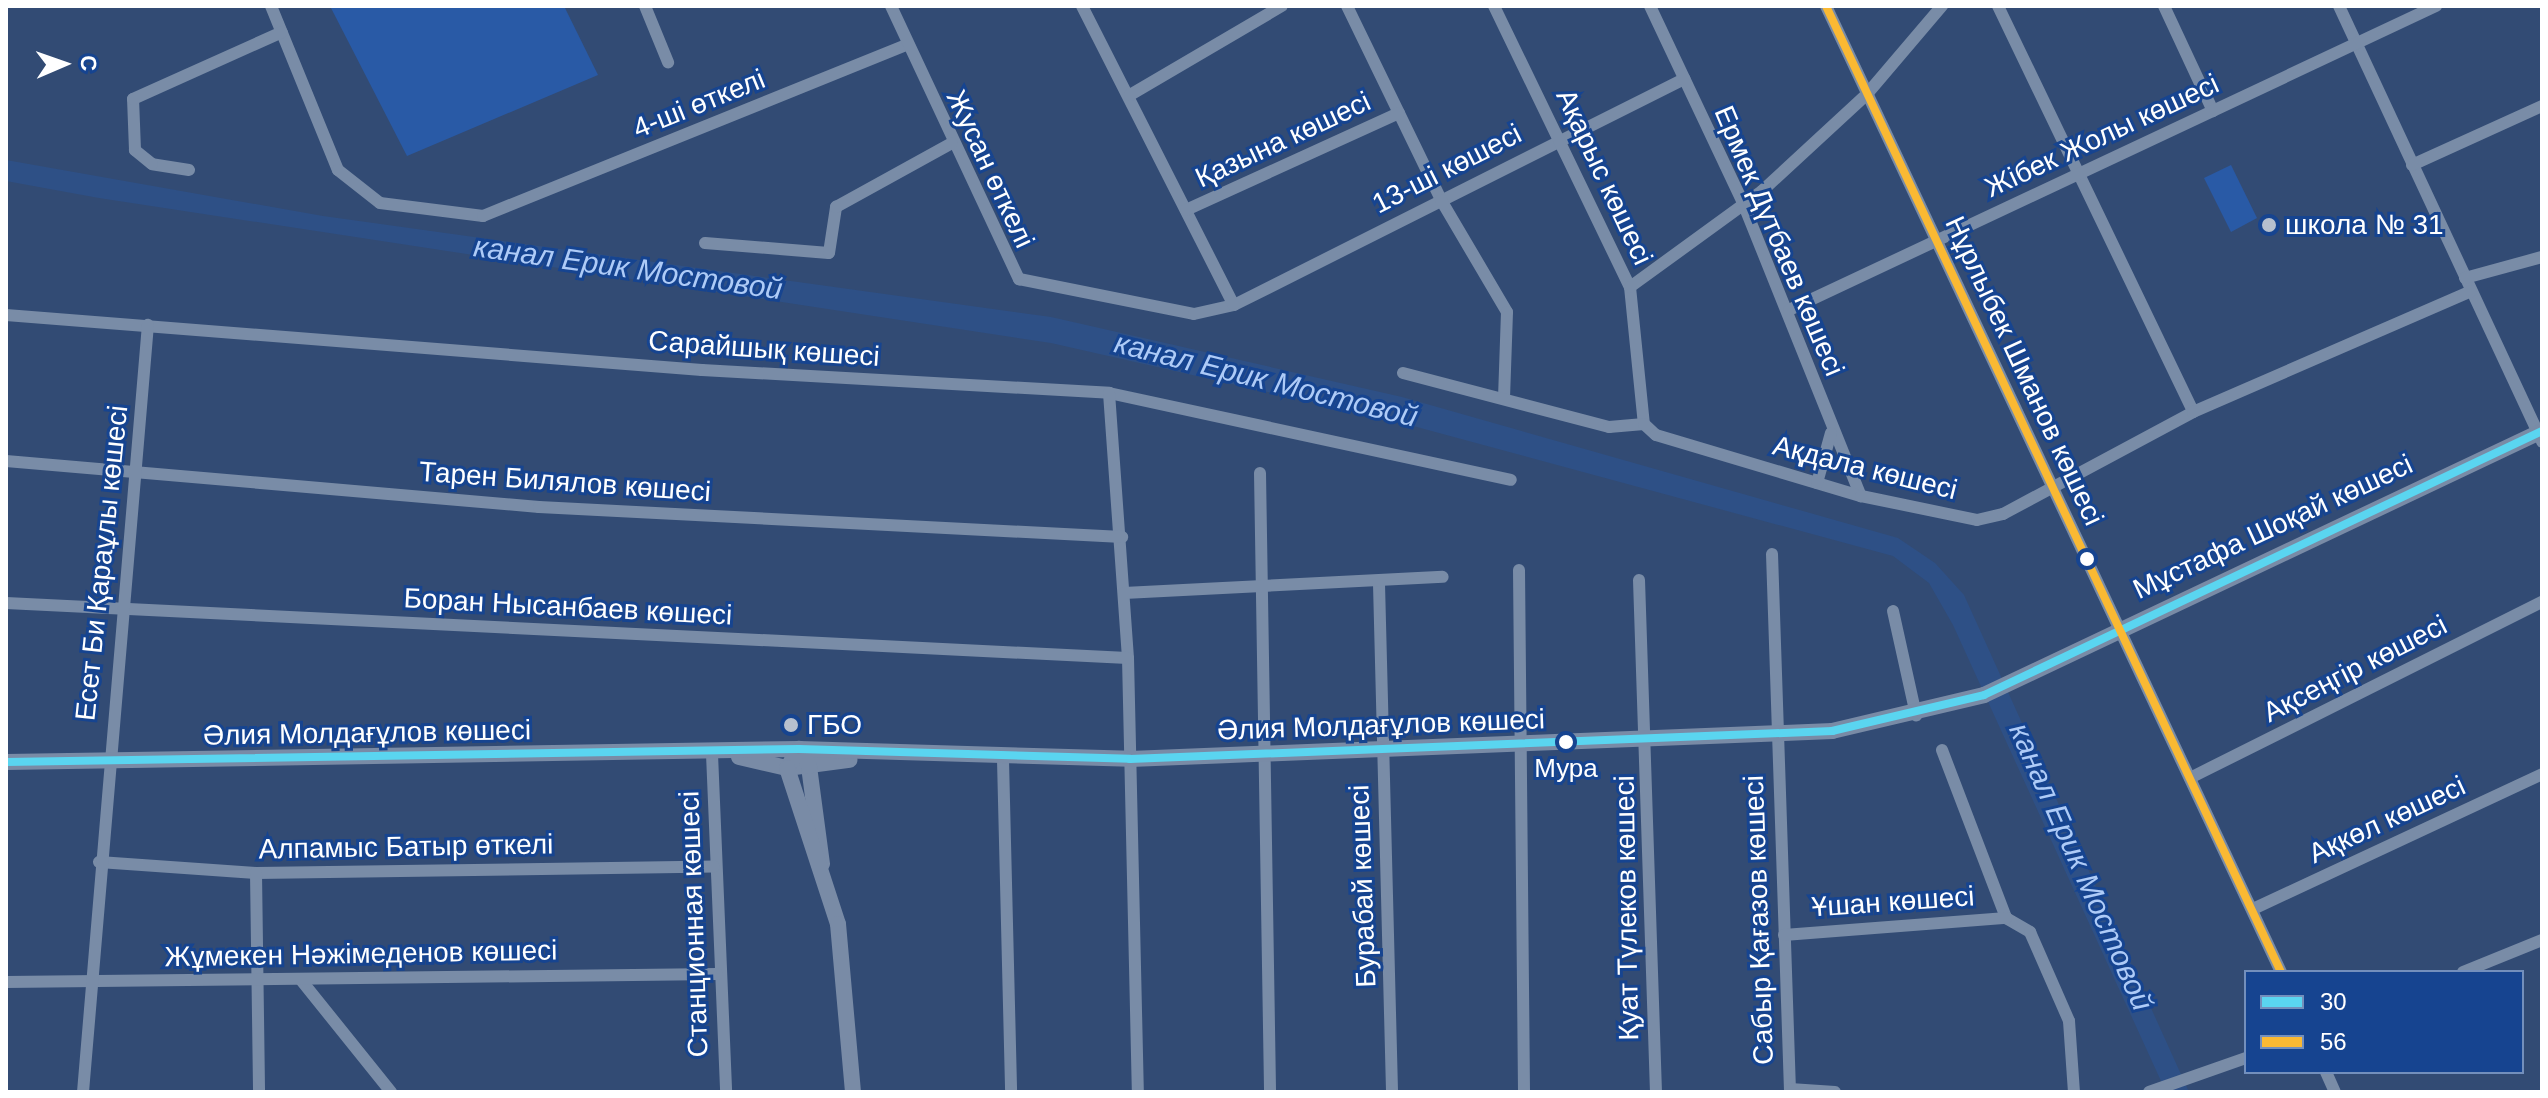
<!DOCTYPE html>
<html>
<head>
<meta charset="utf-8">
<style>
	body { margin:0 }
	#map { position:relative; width:2548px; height:1098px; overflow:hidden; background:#324b74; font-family:Helvetica,sans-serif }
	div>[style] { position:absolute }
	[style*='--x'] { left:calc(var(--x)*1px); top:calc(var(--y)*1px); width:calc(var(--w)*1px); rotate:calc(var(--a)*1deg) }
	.green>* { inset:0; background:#295aa6 }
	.water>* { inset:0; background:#2e5086 }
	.minor>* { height:12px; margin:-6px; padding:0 6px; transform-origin:6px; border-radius:6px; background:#798ca7 }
	.major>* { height:16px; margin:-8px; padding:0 8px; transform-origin:8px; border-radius:8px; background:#798ba6 }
	.bus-1>* { height:8px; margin:-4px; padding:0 4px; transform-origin:4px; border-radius:4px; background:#5ad5f0 }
	.bus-2>* { height:8px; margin:-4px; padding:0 4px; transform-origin:4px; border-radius:4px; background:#fab933 }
	.dots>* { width:22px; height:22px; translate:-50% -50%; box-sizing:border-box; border:4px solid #164490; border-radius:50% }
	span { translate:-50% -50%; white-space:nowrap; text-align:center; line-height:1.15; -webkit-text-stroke:6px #164490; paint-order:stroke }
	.bus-label { font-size:26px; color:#fff }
	.street-label { font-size:28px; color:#fff }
	.poi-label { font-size:28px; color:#fff }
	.left { translate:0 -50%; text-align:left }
	.water-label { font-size:30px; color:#aecbf7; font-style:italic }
	.frame { position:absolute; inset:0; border:8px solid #fff; pointer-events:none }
	.legend { position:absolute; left:2244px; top:970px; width:280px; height:104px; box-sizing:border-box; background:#164490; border:2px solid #738fbc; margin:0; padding:10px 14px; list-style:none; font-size:24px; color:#fff }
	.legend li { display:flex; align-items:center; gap:16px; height:40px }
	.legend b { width:40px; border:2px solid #738fbc }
	.north { position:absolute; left:24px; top:24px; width:80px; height:80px; -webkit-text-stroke:6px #164490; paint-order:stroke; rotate:88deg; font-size:22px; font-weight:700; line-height:32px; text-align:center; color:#fff }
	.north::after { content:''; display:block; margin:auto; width:28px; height:36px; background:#fff; clip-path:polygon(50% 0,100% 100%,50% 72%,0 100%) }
</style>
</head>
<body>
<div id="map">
	<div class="green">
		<i style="clip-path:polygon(330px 6px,564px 6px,598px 75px,407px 156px)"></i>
		<i style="clip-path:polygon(2231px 165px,2257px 218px,2231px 232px,2204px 178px)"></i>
	</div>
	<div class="water">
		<i style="clip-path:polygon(6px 160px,323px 216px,1051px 317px,1402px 397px,1898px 538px,1935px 563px,1964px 595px,2189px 1092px,2166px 1092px,1953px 625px,1929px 583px,1893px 556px,1391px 420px,1051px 343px,99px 198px,6px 181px)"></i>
	</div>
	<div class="minor">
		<i style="--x:271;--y:6;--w:177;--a:67.8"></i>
		<i style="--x:338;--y:170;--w:53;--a:38.2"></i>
		<i style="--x:380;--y:203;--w:104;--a:7.2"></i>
		<i style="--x:483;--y:216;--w:457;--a:-22"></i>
		<i style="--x:645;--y:6;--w:61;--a:67.7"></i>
		<i style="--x:891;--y:6;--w:302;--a:64.9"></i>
		<i style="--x:1019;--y:279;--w:178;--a:11.3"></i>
		<i style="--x:1194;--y:314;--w:41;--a:-12.7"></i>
		<i style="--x:1234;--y:305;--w:504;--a:-26.67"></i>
		<i style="--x:1082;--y:6;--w:335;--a:63.1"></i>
		<i style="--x:1347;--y:6;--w:216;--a:64.1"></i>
		<i style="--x:1441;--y:200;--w:130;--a:59.5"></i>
		<i style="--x:1507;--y:312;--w:85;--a:92"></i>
		<i style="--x:1494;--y:6;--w:312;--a:64.2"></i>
		<i style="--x:1630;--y:287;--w:138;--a:84.2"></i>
		<i style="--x:1650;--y:6;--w:218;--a:64.7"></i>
		<i style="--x:1743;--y:203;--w:316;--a:68.1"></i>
		<i style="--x:1826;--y:6;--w:1068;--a:64.78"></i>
		<i style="--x:1998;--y:6;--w:450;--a:64.3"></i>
		<i style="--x:2164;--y:6;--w:116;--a:65"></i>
		<i style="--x:2339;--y:6;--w:481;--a:65"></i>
		<i style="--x:1130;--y:95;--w:176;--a:-30.4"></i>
		<i style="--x:2412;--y:165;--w:143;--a:-24.4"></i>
		<i style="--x:189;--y:170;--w:37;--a:-171"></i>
		<i style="--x:152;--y:164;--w:22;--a:-141"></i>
		<i style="--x:135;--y:150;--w:51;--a:-92.2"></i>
		<i style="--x:133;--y:99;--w:163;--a:-24.2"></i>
		<i style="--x:1186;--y:210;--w:234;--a:-24.5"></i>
		<i style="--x:705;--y:243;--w:124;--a:4.6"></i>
		<i style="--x:829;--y:253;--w:47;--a:-81.3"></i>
		<i style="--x:836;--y:207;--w:132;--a:-28.9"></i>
		<i style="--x:2465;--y:278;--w:80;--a:-15.3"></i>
		<i style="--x:1630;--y:287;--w:163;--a:-36"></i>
		<i style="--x:1762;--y:191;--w:143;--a:-42.7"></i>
		<i style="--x:1867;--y:94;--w:116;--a:-49.6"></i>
		<i style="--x:1789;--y:310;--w:715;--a:-25.17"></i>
		<i style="--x:6;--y:315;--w:698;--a:4.52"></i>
		<i style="--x:702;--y:370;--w:408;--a:3.2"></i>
		<i style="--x:1109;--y:393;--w:411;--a:12.2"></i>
		<i style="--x:1403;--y:373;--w:213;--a:14.7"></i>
		<i style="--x:1609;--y:427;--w:35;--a:-5"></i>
		<i style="--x:1644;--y:424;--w:16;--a:43"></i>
		<i style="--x:1656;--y:435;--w:214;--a:16.6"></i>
		<i style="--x:1861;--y:496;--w:118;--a:11.7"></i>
		<i style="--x:1977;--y:520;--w:27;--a:-13"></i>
		<i style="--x:2003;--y:514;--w:216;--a:-28.2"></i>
		<i style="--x:2193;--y:412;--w:303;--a:-23.5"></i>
		<i style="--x:1109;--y:393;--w:266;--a:85.9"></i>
		<i style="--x:1128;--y:658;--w:434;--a:88.7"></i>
		<i style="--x:6;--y:461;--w:535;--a:4.93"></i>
		<i style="--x:539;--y:507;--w:584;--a:2.95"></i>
		<i style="--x:1260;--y:473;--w:619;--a:89.07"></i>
		<i style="--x:1817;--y:483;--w:52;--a:-74.4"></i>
		<i style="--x:1772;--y:554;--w:538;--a:88.08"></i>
		<i style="--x:1519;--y:570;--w:522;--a:89.45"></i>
		<i style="--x:1639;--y:580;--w:512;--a:88.1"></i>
		<i style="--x:1379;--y:584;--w:508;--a:88.53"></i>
		<i style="--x:1124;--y:593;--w:319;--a:-2.9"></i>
		<i style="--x:6;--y:603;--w:1123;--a:2.81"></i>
		<i style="--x:1893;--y:611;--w:107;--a:77.5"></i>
		<i style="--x:1942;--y:750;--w:180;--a:69.1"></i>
		<i style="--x:2006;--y:918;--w:28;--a:30"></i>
		<i style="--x:2030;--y:932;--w:97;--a:66.3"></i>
		<i style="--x:2069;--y:1021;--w:71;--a:86"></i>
		<i style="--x:712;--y:754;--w:338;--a:87.6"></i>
		<i style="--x:1003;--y:760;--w:332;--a:88.6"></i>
		<i style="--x:2190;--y:778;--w:394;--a:-26.6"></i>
		<i style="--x:99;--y:862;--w:157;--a:4"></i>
		<i style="--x:256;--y:873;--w:458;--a:-0.8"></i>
		<i style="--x:256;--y:873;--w:219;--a:89.2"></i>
		<i style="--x:2253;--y:909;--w:319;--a:-25"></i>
		<i style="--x:1784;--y:935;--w:223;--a:-4.4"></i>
		<i style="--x:2463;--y:972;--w:85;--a:-22.1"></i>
		<i style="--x:301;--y:980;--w:144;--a:51.2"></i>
		<i style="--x:6;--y:982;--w:711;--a:-0.64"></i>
		<i style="--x:2326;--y:1072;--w:22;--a:66"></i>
		<i style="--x:1790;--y:1089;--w:45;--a:3.8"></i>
		<i style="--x:83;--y:1092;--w:770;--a:-85.16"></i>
		<i style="--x:2149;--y:1092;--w:103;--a:-19.3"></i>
	</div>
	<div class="major">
		<i style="--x:739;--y:757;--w:49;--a:12.9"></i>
		<i style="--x:787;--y:768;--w:63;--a:-7.4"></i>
		<i style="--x:6;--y:762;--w:793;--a:-0.94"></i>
		<i style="--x:799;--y:749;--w:331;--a:1.7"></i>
		<i style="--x:1130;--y:759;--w:703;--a:-2.28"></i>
		<i style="--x:1832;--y:731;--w:156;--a:-13.3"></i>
		<i style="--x:1984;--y:695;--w:617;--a:-25.32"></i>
		<i style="--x:822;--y:864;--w:99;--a:-97.6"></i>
		<i style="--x:809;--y:766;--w:20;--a:-120"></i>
		<i style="--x:799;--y:749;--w:22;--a:122"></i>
		<i style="--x:787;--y:768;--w:164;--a:71.9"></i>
		<i style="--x:838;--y:924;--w:169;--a:84.9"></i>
	</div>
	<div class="bus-1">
		<i style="--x:6;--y:762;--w:793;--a:-0.94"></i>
		<i style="--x:799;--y:749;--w:331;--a:1.7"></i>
		<i style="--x:1130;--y:759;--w:703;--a:-2.28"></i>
		<i style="--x:1832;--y:731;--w:156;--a:-13.3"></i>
		<i style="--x:1984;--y:695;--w:617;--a:-25.32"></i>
	</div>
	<div class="bus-2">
		<i style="--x:1826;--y:6;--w:1068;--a:64.78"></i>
	</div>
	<div class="dots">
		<i style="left:2269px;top:225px;background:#b7c0ce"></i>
		<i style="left:2087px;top:559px;background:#fff"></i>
		<i style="left:791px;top:725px;background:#b7c0ce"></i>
		<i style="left:1566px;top:742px;background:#fff"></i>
	</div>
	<div class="bus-label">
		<span style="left:1566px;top:769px">Мура</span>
	</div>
	<div class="street-label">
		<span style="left:699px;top:104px;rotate:-22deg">4-шi өткелi</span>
		<span style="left:2102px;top:136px;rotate:-25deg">Жібек Жолы көшесі</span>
		<span style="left:1283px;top:140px;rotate:-25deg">Қазына көшесі</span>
		<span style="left:990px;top:169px;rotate:65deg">Жусан өткелі</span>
		<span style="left:1447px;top:169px;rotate:-27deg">13-ші көшесi</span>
		<span style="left:1604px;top:177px;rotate:65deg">Ақарыс көшесi</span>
		<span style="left:1779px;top:241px;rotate:67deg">Ермек Дүтбаев көшесi</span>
		<span style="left:764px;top:349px;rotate:4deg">Сарайшық көшесі</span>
		<span style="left:2024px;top:371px;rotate:65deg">Нұрлыбек Шманов көшесі</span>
		<span style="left:1865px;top:468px;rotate:14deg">Ақдала көшесі</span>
		<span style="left:565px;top:482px;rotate:4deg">Тарен Билялов көшесі</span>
		<span style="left:2273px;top:527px;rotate:-25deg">Мұстафа Шоқай көшесi</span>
		<span style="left:102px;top:563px;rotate:-84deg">Есет Би Қараұлы көшесі</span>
		<span style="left:568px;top:607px;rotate:3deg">Боран Нысанбаев көшесі</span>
		<span style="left:2355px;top:669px;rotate:-27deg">Ақсеңгір көшесі</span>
		<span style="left:1381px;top:725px;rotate:-2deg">Әлия Молдағұлов көшесі</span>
		<span style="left:367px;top:733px;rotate:-1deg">Әлия Молдағұлов көшесі</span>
		<span style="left:2387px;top:820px;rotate:-25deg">Ақкөл көшесі</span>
		<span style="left:406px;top:847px;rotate:-1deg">Алпамыс Батыр өткелі</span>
		<span style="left:1363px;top:886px;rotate:-92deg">Бурабай көшесi</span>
		<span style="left:1893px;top:902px;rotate:-4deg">Ұшан көшесі</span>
		<span style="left:1627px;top:908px;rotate:-91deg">Қуат Түлеков көшесі</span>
		<span style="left:1759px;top:920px;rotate:-92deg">Сабыр Қағазов көшесі</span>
		<span style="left:694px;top:924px;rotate:-92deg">Станционная көшесі</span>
		<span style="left:361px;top:954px;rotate:-1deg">Жұмекен Нәжімеденов көшесі</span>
	</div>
	<div class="poi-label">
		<span class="left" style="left:2285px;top:225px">школа № 31</span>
		<span class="left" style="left:807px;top:725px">ГБО</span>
	</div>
	<div class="water-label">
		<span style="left:628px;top:268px;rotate:8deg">канал Ерик Мостовой</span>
		<span style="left:1266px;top:380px;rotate:14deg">канал Ерик Мостовой</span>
		<span style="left:2081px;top:867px;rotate:66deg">канал Ерик Мостовой</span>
	</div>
	<div class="frame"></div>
	<ul class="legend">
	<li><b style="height:10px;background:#5ad5f0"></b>30</li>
	<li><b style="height:10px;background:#fab933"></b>56</li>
	</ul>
	<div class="north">С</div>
</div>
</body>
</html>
